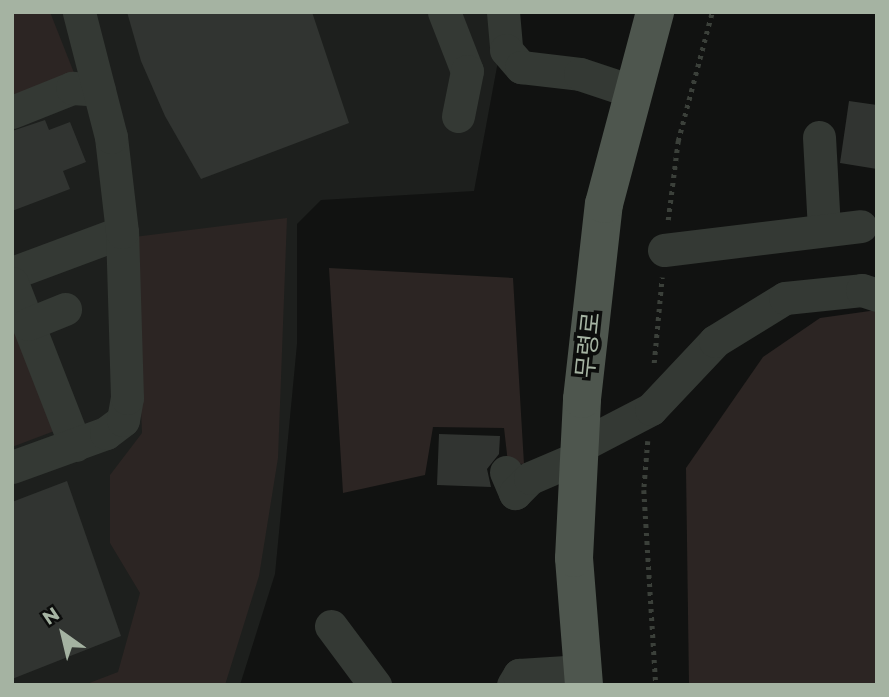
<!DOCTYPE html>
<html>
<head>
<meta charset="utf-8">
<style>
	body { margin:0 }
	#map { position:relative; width:889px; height:697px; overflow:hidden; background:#111211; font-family:Montserrat,"Noto Sans KR",sans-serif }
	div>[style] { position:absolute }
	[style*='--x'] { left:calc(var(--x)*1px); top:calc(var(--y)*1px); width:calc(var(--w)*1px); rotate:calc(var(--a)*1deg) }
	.built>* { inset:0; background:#1d1f1d }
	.green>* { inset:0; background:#2c2523 }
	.building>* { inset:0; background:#313431 }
	.path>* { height:4.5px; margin-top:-2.25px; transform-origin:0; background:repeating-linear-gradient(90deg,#3b403a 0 3.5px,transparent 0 8.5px) }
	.minor>* { height:33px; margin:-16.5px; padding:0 16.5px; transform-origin:16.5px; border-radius:16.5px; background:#343934 }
	.major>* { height:38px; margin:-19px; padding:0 19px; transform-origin:19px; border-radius:19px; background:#4e564e }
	span { translate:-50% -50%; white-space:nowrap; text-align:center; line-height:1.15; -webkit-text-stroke:7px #0c0d0c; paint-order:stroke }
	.street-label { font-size:24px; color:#a5b3a2 }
	.frame { position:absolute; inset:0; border:14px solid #a5b3a2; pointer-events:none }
	.north { position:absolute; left:28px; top:599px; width:70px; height:70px; -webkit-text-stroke:5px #0c0d0c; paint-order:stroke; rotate:326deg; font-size:19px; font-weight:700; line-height:28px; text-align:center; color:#a5b3a2 }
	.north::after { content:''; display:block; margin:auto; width:24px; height:32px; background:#a5b3a2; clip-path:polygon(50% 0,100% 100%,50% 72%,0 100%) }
</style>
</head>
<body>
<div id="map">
	<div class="built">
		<i style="clip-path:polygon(12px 12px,497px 12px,501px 45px,474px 191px,321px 200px,297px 224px,297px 344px,275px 574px,240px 685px,12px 685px)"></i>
	</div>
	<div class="green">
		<i style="clip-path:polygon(12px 12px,50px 12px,78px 83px,12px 108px)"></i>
		<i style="clip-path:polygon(287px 218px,278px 458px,259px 576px,225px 685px,84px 685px,118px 672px,140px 593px,110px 543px,110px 475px,142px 433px,134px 237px)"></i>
		<i style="clip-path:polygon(329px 268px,513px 278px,524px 464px,508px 463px,504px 428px,433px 427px,425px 475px,343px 493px)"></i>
		<i style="clip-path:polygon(877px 310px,877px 685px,689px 685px,686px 468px,763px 357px,820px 318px)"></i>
		<i style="clip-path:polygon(12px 313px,57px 430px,12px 447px)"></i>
	</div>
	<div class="building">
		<i style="clip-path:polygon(127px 12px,312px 12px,349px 123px,201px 179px,165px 116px,141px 61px)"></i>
		<i style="clip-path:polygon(849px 101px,877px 105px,877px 169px,840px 163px)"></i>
		<i style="clip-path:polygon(45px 120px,49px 130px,70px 122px,86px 162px,63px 171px,70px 189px,12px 211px,12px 131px)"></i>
		<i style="clip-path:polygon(439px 434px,500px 436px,499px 454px,487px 469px,491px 487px,437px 485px)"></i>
		<i style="clip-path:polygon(67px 481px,121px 636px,12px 679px,12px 502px)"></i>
	</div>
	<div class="path">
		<i style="--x:668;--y:220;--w:80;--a:-82.8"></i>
		<i style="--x:678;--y:141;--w:133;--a:-75.2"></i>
		<i style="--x:654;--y:363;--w:86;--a:-84.7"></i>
		<i style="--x:648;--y:441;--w:49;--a:94.7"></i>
		<i style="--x:644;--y:490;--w:195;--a:86.5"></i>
	</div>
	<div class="minor">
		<i style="--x:444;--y:12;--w:63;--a:68.7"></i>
		<i style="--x:467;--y:71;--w:46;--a:101.3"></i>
		<i style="--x:503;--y:12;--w:38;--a:85"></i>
		<i style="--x:506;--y:50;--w:23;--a:49"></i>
		<i style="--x:521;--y:67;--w:59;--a:6.8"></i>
		<i style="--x:580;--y:74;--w:57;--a:18.4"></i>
		<i style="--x:12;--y:112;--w:65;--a:-21.8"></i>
		<i style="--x:72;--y:88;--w:27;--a:4"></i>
		<i style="--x:819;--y:137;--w:93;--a:86.9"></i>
		<i style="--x:664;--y:250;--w:198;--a:-6.9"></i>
		<i style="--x:12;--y:273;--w:117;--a:-20.4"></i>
		<i style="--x:12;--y:283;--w:174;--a:68.7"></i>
		<i style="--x:28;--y:324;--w:40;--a:-22"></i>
		<i style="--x:580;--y:446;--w:80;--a:-27.5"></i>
		<i style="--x:651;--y:409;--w:93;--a:-46.7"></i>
		<i style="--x:715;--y:341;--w:82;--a:-31.6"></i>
		<i style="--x:785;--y:298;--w:77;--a:-5.9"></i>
		<i style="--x:862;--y:290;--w:16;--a:18"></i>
		<i style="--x:12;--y:467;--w:100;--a:-19.9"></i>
		<i style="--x:106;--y:433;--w:21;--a:-37"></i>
		<i style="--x:123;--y:420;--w:22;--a:-80"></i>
		<i style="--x:127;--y:398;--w:166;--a:-91.7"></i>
		<i style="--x:122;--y:232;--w:96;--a:-96.6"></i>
		<i style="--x:111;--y:137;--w:129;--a:-104.4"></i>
		<i style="--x:506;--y:472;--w:23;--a:67"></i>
		<i style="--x:515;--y:493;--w:21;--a:-45"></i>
		<i style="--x:530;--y:478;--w:53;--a:-23.2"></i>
		<i style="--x:331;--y:626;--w:74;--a:53.3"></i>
		<i style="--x:513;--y:685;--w:12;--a:-59"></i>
		<i style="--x:519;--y:675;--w:63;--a:-3.6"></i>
	</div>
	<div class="major">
		<i style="--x:584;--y:685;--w:127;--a:-94.5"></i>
		<i style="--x:574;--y:558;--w:159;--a:-87.1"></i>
		<i style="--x:582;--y:399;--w:196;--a:-83.6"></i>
		<i style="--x:604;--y:204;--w:199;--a:-75.1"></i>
	</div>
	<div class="street-label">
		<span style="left:588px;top:345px;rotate:-84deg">무령로</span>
	</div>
	<div class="frame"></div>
	<div class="north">N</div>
</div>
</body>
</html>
